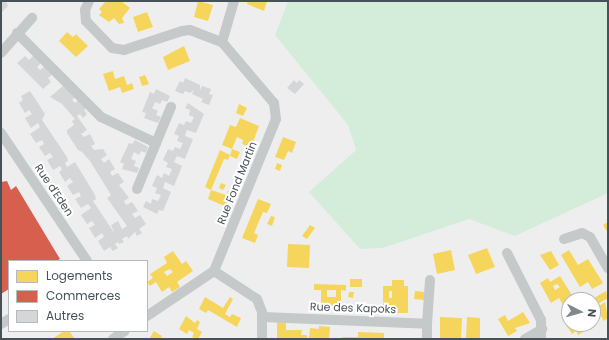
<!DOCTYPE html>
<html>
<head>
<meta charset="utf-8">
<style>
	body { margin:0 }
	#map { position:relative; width:609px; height:340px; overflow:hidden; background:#efeeee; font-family:Poppins,sans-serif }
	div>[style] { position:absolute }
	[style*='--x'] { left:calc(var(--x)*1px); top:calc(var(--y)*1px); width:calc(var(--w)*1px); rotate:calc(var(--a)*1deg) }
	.green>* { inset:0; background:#d4eddb }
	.homes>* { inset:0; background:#f6d55c }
	.shops>* { inset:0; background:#d6604d }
	.building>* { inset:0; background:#d5d6d7 }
	.minor>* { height:10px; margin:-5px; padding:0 5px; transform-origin:5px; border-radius:5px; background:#c5c9ca }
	span { translate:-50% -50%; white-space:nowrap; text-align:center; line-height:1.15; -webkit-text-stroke:4px #fff; paint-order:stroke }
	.street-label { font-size:11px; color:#465259 }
	.frame { position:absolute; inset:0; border:2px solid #465259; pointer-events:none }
	.legend { position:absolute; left:8px; top:260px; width:140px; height:72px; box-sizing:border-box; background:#fff; border:1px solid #b5babd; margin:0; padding:5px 7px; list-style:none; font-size:12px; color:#465259 }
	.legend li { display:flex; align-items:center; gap:8px; height:20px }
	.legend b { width:20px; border:1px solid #b5babd }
	.north { position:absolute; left:561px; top:292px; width:40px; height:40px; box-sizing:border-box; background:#fff; border:1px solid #b5babd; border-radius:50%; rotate:96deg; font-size:11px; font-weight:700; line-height:16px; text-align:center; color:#465259 }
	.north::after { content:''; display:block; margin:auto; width:14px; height:18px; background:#81898d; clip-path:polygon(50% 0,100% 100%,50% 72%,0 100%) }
</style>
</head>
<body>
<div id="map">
	<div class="green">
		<i style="clip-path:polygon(288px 1px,608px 1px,608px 193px,515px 236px,469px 219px,383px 248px,360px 249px,309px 192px,356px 150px,348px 125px,275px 35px)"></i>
	</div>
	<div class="homes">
		<i style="clip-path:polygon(106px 1px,121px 1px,130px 8px,122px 18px,124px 23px,119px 24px,114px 18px,109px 22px,99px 15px,102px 12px,99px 9px)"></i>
		<i style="clip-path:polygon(198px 1px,213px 5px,208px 21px,194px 17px)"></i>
		<i style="clip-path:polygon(248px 1px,267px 1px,264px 11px,247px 4px)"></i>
		<i style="clip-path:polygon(147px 12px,153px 27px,138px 32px,133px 17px)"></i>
		<i style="clip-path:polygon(67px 32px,73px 37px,76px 34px,88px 46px,76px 57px,59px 41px)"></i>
		<i style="clip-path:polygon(184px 46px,190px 61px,168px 70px,163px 57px)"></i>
		<i style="clip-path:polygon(113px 71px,115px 79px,124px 76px,127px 85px,132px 83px,134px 89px,122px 93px,120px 87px,109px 91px,103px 74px)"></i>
		<i style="clip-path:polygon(145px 75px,149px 84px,142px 86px,139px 77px)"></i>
		<i style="clip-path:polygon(239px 104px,247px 108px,243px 116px,236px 113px)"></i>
		<i style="clip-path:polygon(240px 118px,259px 126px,251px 147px,242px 144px,243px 140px,237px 137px,232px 149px,222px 145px,230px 125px,236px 127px)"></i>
		<i style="clip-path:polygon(283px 137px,296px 142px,292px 153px,288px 151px,284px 160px,275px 157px)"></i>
		<i style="clip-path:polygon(232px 149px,240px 152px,237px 159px,230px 156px)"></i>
		<i style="clip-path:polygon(220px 150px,230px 155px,228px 160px,224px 159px,211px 190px,205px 187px)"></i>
		<i style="clip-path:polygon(277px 163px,282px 165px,280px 171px,275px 169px)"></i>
		<i style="clip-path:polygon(221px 183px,226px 185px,223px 190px,219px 188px)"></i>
		<i style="clip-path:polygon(235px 185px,240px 187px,237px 194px,232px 193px)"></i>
		<i style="clip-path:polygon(211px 190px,226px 195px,228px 191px,232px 193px,227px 207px,208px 199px)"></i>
		<i style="clip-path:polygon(258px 199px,271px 204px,267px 213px,263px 212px,254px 233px,258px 235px,255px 243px,242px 238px)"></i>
		<i style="clip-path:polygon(271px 216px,275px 217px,272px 226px,267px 224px)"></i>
		<i style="clip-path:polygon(608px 222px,608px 233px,603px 225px)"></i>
		<i style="clip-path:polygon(310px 225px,315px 228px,307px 239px,302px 236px)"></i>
		<i style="clip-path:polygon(288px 244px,310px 245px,309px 268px,287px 267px)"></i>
		<i style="clip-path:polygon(487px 248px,495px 267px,476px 274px,468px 255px)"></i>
		<i style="clip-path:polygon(451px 250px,455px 270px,437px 274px,433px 254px)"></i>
		<i style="clip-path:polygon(569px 250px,578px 265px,588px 259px,603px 283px,592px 289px,588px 282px,580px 287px,561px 255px)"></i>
		<i style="clip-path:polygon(evenodd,173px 251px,182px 264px,186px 261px,193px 271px,177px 282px,180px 287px,172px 292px,169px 287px,162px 292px,156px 282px,150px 286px,147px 282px,153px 278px,150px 274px,167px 263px,164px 257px,173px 251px,170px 269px,173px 272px,167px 276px,164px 272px,170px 269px)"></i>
		<i style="clip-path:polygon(551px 251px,559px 265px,550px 270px,540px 255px)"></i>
		<i style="clip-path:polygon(evenodd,560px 276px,575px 300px,569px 300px,569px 307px,568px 305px,564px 307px,559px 298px,551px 303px,540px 283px,548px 278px,550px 282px,560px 276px,557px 284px,560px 287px,555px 290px,553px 286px,557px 284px)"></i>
		<i style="clip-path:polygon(350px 279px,362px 279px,362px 287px,350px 287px)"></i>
		<i style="clip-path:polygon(evenodd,392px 280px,404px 280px,404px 286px,408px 286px,408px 313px,392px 313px,392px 308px,383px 308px,383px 286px,392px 286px,392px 280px,389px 291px,392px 291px,392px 298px,389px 298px,389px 291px)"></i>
		<i style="clip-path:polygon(evenodd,314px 284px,346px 285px,346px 291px,341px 290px,341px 306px,321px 306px,321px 290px,314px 290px,314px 284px,327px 290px,336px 290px,336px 297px,327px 297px,327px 290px)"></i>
		<i style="clip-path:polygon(415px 291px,424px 292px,424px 300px,414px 299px)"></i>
		<i style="clip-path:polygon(606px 291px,608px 298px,596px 305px,592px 299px)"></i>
		<i style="clip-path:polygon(349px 292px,354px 292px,353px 298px,348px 297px)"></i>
		<i style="clip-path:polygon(205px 297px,223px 308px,230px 297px,233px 299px,225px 314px,230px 317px,232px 314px,241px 318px,237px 327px,208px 310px,206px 313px,199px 309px)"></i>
		<i style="clip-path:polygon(605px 302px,608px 318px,604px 321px,596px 308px)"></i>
		<i style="clip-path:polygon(523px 312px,530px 323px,515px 328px,517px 331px,508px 336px,498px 319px,505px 315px,508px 321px)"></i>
		<i style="clip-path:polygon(186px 316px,195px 323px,197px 320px,200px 322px,197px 329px,202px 332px,198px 339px,192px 337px,194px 333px,189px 330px,187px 334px,179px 329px)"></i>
		<i style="clip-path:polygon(440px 317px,462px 318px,461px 339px,440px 339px)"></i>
		<i style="clip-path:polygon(467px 317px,480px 318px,480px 338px,466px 338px)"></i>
		<i style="clip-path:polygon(277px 322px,286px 323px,286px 330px,302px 330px,301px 335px,307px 335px,307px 339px,277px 339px)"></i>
		<i style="clip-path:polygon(569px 324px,588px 324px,584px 326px,586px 330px,578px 335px,576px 331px,572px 334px,566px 325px)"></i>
		<i style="clip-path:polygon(319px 326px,330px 327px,329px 339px,309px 339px,310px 328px,319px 329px)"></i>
		<i style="clip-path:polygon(64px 331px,69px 331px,75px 339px,52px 339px)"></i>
		<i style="clip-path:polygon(154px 331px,162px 336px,160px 339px,149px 339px)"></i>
		<i style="clip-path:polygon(358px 332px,384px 333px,384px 339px,342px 339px,342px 337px,358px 337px)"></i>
	</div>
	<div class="shops">
		<i style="clip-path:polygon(7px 181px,11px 190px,16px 186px,60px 259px,56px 261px,9px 261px,9px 289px,1px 294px,1px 182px)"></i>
	</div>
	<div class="building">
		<i style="clip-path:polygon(1px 1px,6px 1px,8px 6px,1px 13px)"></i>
		<i style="clip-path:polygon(35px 54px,42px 62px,37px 67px,40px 70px,45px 66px,53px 74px,48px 78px,51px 82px,43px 89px,17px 63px,25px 56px,29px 60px)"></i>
		<i style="clip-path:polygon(185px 78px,200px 85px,200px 90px,202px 86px,211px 89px,209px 94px,213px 95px,209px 105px,201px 102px,203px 99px,192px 94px,194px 90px,190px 93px,185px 91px,183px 94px,175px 91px,180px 81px,183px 83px)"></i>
		<i style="clip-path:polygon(294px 80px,297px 83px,299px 80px,304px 84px,295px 94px,287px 88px)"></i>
		<i style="clip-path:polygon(63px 86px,77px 95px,72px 100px,75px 103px,80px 99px,87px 107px,84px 110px,87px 114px,83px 118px,80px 114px,77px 116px,87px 130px,81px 134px,84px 137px,90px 134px,95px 144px,91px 146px,94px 150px,103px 149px,107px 155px,101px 159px,104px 163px,109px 159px,115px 169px,110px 172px,112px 176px,118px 173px,124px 182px,119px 185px,129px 198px,124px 201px,126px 205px,132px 202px,138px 211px,132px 214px,135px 218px,140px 215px,146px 224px,139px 229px,142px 233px,137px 236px,135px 232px,128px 239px,127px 236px,122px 239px,124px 242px,119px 244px,118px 242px,115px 244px,118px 248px,113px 251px,110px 247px,104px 251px,98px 241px,104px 237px,102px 233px,95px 238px,89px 228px,95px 225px,92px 221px,87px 224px,81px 215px,91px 208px,88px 204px,81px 208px,75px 199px,81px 196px,79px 192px,73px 195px,67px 186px,73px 182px,70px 178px,65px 182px,59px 172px,62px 170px,60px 166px,53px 170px,47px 160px,53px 157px,50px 153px,45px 156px,39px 147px,44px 144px,42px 140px,36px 143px,30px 134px,40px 127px,38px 123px,31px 128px,25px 118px,32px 114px,29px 110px,25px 113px,19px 103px,23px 100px,21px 96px,30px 91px,45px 114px,42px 120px,67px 157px,68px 161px,65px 163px,67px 167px,75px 162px,95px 195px,96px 199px,93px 201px,115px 234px,111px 225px,118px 221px,122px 229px,127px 226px,107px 198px,111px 195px,90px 161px,82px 152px,78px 150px,67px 133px,67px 130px,74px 125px,72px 121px,75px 119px,62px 104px,50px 97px)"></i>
		<i style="clip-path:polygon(156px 89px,170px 96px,167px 102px,162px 100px,160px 104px,155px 102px,154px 105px,152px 108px,158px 111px,156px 115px,161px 117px,158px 123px,144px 118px,146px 113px,142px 112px,150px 92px,154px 94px)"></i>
		<i style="clip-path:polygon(188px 103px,204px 114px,196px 133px,187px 130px,185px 136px,193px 139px,185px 159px,177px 156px,174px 162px,182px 166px,174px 186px,165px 182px,163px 188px,171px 192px,163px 211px,159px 210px,157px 214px,143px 207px,146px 201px,151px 204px,152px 199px,158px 201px,161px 195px,155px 193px,157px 188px,152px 186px,157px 175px,162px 178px,164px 173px,169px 176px,172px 169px,166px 167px,168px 163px,163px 160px,168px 149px,173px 151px,175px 147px,180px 149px,183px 143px,177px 141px,179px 136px,174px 134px,179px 123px,184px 125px,186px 121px,191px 123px,194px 117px,189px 115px,190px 110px,185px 108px)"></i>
		<i style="clip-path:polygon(135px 140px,148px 147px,146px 153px,141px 151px,139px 155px,134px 152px,131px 159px,136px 161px,134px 166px,139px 168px,137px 173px,122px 169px,124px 164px,120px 162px,129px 143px,132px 144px)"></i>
	</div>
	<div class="minor">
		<i style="--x:89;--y:1;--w:10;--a:114"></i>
		<i style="--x:85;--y:10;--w:11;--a:85"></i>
		<i style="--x:86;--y:21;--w:37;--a:46"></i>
		<i style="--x:112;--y:48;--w:12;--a:9"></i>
		<i style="--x:124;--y:50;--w:61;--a:-18.1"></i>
		<i style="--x:182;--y:31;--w:8;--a:-7"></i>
		<i style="--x:190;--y:30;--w:34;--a:21"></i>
		<i style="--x:222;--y:42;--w:80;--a:49.6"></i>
		<i style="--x:274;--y:103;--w:16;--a:83"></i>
		<i style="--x:276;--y:119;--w:164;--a:112.2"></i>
		<i style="--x:214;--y:271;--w:81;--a:146.1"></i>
		<i style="--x:17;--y:33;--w:119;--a:45"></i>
		<i style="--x:101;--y:117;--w:61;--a:25.3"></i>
		<i style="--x:222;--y:42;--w:43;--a:-73.7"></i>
		<i style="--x:1;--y:53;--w:47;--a:-48.5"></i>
		<i style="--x:1;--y:133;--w:154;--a:56.1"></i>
		<i style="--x:137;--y:189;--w:89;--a:-67.5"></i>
		<i style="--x:564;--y:239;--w:19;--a:-18"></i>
		<i style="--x:582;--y:233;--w:9;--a:27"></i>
		<i style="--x:590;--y:237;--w:36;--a:60"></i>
		<i style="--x:507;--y:253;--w:75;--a:63.1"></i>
		<i style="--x:541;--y:320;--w:19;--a:90"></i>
		<i style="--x:214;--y:271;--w:51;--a:33.1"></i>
		<i style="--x:257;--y:299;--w:14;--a:69"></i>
		<i style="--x:262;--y:312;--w:27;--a:90"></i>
		<i style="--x:263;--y:317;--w:164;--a:2.4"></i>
		<i style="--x:427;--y:324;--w:15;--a:90"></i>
		<i style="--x:1;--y:324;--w:9;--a:-32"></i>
		<i style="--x:427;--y:324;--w:44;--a:-86.1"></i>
		<i style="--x:113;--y:339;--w:14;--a:-34"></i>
		<i style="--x:525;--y:339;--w:20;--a:-30"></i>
	</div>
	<div class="street-label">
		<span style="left:237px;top:183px;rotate:-68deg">Rue Fond Martin</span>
		<span style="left:54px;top:190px;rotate:56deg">Rue d'Eden</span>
		<span style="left:353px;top:308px;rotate:2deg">Rue des Kapoks</span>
	</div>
	<div class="frame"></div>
	<ul class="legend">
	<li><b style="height:11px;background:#f6d55c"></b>Logements</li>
	<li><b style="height:11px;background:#d6604d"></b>Commerces</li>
	<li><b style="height:11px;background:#d5d6d7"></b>Autres</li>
	</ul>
	<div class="north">N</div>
</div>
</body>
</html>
